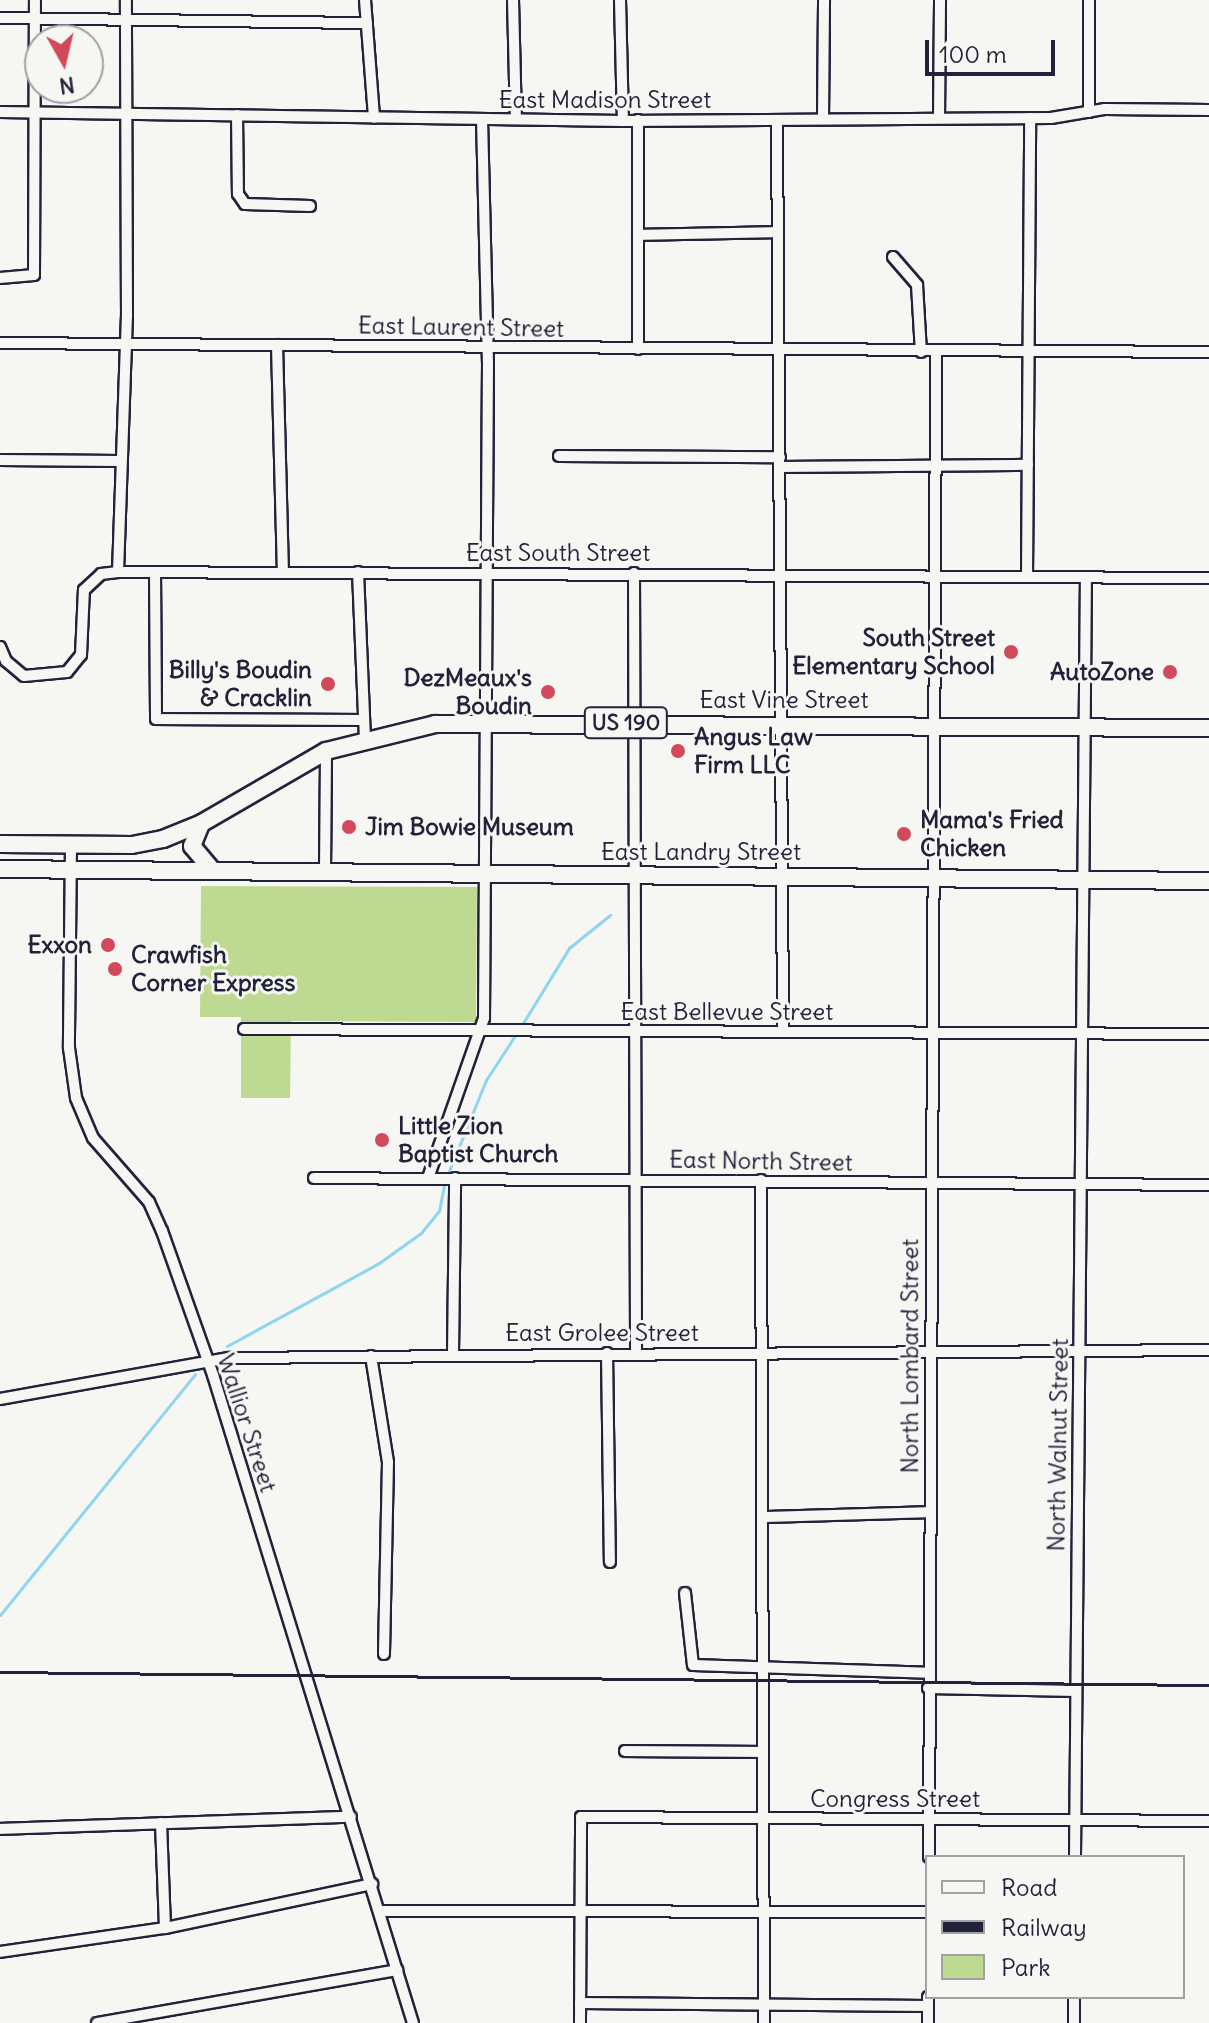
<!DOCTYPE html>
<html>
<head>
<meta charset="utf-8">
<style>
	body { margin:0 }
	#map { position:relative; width:1209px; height:2023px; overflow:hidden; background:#f6f6f2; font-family:Delius,sans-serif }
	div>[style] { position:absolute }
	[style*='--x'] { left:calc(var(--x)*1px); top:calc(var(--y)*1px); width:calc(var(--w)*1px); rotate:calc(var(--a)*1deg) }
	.green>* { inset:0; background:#beda92 }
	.stream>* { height:3px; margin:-1.5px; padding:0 1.5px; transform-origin:1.5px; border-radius:1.5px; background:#8fd5f1 }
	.roads { filter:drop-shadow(2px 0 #22223b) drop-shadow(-2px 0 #22223b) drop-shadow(0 2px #22223b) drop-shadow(0 -2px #22223b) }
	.minor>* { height:10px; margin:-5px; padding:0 5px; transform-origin:5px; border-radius:5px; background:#f6f6f2 }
	.highway>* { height:16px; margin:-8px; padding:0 8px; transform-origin:8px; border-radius:8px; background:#f6f6f2 }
	.rail>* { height:3px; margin:-1.5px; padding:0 1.5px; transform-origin:1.5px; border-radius:1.5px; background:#22223b }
	.dots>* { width:22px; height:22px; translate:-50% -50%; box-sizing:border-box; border:4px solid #f6f6f2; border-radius:50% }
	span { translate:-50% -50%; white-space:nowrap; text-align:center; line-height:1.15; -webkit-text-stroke:6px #f6f6f2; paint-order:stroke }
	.shield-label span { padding:2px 6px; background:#f6f6f2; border:2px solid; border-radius:6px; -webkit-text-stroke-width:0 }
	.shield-label { font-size:22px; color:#22223b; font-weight:700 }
	.street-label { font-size:24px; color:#22223b }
	.poi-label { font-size:24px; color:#22223b; font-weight:700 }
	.right { translate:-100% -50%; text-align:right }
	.left { translate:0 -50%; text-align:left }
	.legend { position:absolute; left:925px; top:1855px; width:260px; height:144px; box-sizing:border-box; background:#f6f6f2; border:2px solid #a1a1a9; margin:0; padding:10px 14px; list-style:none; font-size:24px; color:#22223b }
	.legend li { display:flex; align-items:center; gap:16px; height:40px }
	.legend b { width:40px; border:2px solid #a1a1a9 }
	.north { position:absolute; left:24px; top:24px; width:80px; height:80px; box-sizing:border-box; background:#f6f6f2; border:2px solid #a1a1a9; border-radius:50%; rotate:172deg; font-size:22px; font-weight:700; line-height:32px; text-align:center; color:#22223b }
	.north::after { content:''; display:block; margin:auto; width:28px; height:36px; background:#d1495b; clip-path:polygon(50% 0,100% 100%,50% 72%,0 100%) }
	.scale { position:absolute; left:925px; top:40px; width:130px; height:36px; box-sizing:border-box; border:4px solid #22223b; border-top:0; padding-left:10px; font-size:24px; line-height:28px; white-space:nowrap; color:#22223b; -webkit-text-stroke:6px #f6f6f2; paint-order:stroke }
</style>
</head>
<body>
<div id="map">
	<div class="green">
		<i style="clip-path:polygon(201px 886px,477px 887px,476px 1022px,291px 1021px,290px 1098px,241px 1098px,241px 1017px,200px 1017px)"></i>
	</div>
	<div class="stream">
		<i style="--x:520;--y:1028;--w:94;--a:-58.5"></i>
		<i style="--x:569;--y:948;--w:53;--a:-38.8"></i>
		<i style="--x:227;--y:1346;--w:173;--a:-28.6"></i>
		<i style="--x:379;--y:1263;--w:52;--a:-35.5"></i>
		<i style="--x:421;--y:1233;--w:28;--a:-51"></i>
		<i style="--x:439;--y:1211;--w:31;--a:-79"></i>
		<i style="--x:445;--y:1181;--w:109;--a:-67.9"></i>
		<i style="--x:486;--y:1080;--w:55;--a:-56.9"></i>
		<i style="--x:0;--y:1615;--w:310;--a:-51"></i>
	</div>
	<div class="roads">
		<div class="minor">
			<i style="--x:365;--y:0;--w:118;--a:85.6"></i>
			<i style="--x:513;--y:0;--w:119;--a:88.6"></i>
			<i style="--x:620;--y:0;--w:121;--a:88.6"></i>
			<i style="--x:0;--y:18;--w:367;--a:0.8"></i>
			<i style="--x:0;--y:112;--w:623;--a:0.83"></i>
			<i style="--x:623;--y:121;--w:428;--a:-0.4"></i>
			<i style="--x:1051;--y:118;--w:55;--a:-9.5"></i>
			<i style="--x:1105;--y:109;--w:104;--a:0.6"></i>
			<i style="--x:1089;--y:112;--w:112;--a:-90"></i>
			<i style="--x:237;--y:115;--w:79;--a:89.3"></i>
			<i style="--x:238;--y:194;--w:12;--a:55"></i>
			<i style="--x:245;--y:204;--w:65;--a:1.8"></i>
			<i style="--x:939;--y:118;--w:118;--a:-89.5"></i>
			<i style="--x:823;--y:119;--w:119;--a:-89.5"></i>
			<i style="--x:777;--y:120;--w:911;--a:89.62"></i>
			<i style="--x:638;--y:235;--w:140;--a:-1.2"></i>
			<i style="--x:893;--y:257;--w:37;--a:49"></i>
			<i style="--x:917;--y:285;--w:67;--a:86.6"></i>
			<i style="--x:0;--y:278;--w:34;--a:-5"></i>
			<i style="--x:34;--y:275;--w:275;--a:-89.8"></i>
			<i style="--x:0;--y:343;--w:1209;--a:0.43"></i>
			<i style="--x:277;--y:345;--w:228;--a:88.5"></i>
			<i style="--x:638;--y:349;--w:229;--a:-90"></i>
			<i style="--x:559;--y:456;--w:221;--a:0.3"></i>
			<i style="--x:0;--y:460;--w:119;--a:0.5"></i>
			<i style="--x:780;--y:467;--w:248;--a:-0.5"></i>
			<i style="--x:118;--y:572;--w:256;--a:-88"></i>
			<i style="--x:127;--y:316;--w:316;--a:-90.2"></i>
			<i style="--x:155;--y:572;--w:147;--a:89.6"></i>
			<i style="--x:156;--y:719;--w:205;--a:0.3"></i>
			<i style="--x:358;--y:572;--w:166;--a:87.6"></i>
			<i style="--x:634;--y:573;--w:780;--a:89.85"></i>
			<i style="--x:1027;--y:576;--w:458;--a:-89.6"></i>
			<i style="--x:0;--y:647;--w:15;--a:67"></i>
			<i style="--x:6;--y:661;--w:23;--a:40"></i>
			<i style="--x:24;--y:676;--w:43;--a:-5.3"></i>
			<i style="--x:67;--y:672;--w:22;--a:-51"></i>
			<i style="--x:81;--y:655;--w:65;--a:-87.4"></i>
			<i style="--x:84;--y:590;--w:23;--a:-43"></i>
			<i style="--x:101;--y:574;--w:17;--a:-7"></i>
			<i style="--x:118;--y:572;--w:1091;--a:0.32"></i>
			<i style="--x:71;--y:845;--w:203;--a:90.6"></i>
			<i style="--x:69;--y:1048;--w:50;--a:82"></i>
			<i style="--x:76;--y:1098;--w:43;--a:67"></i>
			<i style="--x:93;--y:1138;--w:85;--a:48.8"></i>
			<i style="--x:149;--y:1202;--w:32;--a:66"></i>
			<i style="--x:162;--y:1231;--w:153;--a:70.5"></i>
			<i style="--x:213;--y:1375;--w:678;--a:72.85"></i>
			<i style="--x:325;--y:871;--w:120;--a:-89.5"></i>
			<i style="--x:244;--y:1029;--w:965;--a:0.3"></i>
			<i style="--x:314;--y:1178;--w:895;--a:0.45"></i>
			<i style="--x:428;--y:1178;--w:170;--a:-70.7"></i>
			<i style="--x:484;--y:1018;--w:654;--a:-89.65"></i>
			<i style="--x:488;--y:364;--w:244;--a:-91.4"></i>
			<i style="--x:761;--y:1180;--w:843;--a:89.8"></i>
			<i style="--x:607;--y:1353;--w:209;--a:89.2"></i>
			<i style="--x:453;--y:1354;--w:176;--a:-89.3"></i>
			<i style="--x:371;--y:1356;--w:107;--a:80.9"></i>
			<i style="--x:388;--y:1462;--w:192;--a:91.2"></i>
			<i style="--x:0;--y:1399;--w:233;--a:-10.2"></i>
			<i style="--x:229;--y:1358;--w:980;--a:-0.47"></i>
			<i style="--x:763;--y:1517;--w:166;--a:-1.7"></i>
			<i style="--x:685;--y:1593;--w:72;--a:83.7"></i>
			<i style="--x:693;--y:1665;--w:235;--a:1.9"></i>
			<i style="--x:928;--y:1688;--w:148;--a:1.2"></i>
			<i style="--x:625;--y:1751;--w:138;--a:0.4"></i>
			<i style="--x:161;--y:1823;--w:105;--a:87.8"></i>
			<i style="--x:0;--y:1829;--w:351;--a:-2"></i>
			<i style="--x:929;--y:1857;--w:1505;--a:-89.73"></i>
			<i style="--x:1075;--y:1857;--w:1280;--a:-89.51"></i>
			<i style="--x:380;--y:1911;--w:547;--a:0.1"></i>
			<i style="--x:0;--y:1952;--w:167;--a:-8.3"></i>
			<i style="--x:165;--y:1928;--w:212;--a:-12"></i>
			<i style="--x:1074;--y:1997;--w:26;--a:90"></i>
			<i style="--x:580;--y:2003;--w:348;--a:0.5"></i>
			<i style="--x:97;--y:2023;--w:305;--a:-10"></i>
			<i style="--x:580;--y:2023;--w:206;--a:-89.7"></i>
			<i style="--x:581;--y:1817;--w:628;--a:0.36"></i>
			<i style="--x:928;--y:2023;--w:26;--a:-90"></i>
		</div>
		<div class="highway">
			<i style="--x:201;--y:824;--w:24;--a:112"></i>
			<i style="--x:192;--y:846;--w:31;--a:50"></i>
			<i style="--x:0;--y:844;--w:132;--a:0.4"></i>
			<i style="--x:132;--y:845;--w:32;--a:-11"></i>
			<i style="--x:163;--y:839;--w:42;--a:-22.3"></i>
			<i style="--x:202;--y:823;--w:143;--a:-30.1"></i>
			<i style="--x:326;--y:751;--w:112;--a:-13.9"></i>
			<i style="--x:435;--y:724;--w:774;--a:0.3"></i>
			<i style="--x:0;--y:869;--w:1209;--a:0.57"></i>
		</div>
	</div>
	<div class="rail">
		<i style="--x:0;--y:1672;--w:1209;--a:0.62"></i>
	</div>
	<div class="dots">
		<i style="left:1011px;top:652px;background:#d1495b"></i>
		<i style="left:1170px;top:672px;background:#d1495b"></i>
		<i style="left:328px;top:684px;background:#d1495b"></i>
		<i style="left:548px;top:692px;background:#d1495b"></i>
		<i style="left:678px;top:751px;background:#d1495b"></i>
		<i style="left:349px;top:827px;background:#d1495b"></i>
		<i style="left:904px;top:834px;background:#d1495b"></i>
		<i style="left:108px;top:945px;background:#d1495b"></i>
		<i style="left:115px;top:969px;background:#d1495b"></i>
		<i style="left:382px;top:1140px;background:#d1495b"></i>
	</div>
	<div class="shield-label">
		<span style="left:626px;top:723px">US 190</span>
	</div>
	<div class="street-label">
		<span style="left:605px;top:100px">East Madison Street</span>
		<span style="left:461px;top:327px;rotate:1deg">East Laurent Street</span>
		<span style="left:558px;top:553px">East South Street</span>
		<span style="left:784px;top:700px">East Vine Street</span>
		<span style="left:701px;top:852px">East Landry Street</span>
		<span style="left:727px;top:1012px">East Bellevue Street</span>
		<span style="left:761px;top:1161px;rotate:1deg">East North Street</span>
		<span style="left:602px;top:1333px">East Grolee Street</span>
		<span style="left:910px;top:1356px;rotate:-90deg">North Lombard Street</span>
		<span style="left:247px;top:1423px;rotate:72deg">Wallior Street</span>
		<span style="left:1058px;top:1445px;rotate:-89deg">North Walnut Street</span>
		<span style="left:895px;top:1799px">Congress Street</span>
	</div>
	<div class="poi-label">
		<span class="right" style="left:995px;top:652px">South Street<br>Elementary School</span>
		<span class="right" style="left:312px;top:684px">Billy's Boudin<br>&amp; Cracklin</span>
		<span class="right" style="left:1154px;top:672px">AutoZone</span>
		<span class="right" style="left:532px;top:692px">DezMeaux's<br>Boudin</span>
		<span class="left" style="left:694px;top:751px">Angus Law<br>Firm LLC</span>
		<span class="left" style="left:920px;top:834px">Mama's Fried<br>Chicken</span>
		<span class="left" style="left:365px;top:827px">Jim Bowie Museum</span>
		<span class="right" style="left:92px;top:945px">Exxon</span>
		<span class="left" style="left:131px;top:969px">Crawfish<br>Corner Express</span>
		<span class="left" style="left:398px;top:1140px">Little Zion<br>Baptist Church</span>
	</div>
	<ul class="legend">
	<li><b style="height:10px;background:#f6f6f2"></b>Road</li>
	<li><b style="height:10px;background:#22223b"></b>Railway</li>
	<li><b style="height:22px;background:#beda92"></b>Park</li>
	</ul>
	<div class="north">N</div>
	<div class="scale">100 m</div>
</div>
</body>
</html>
